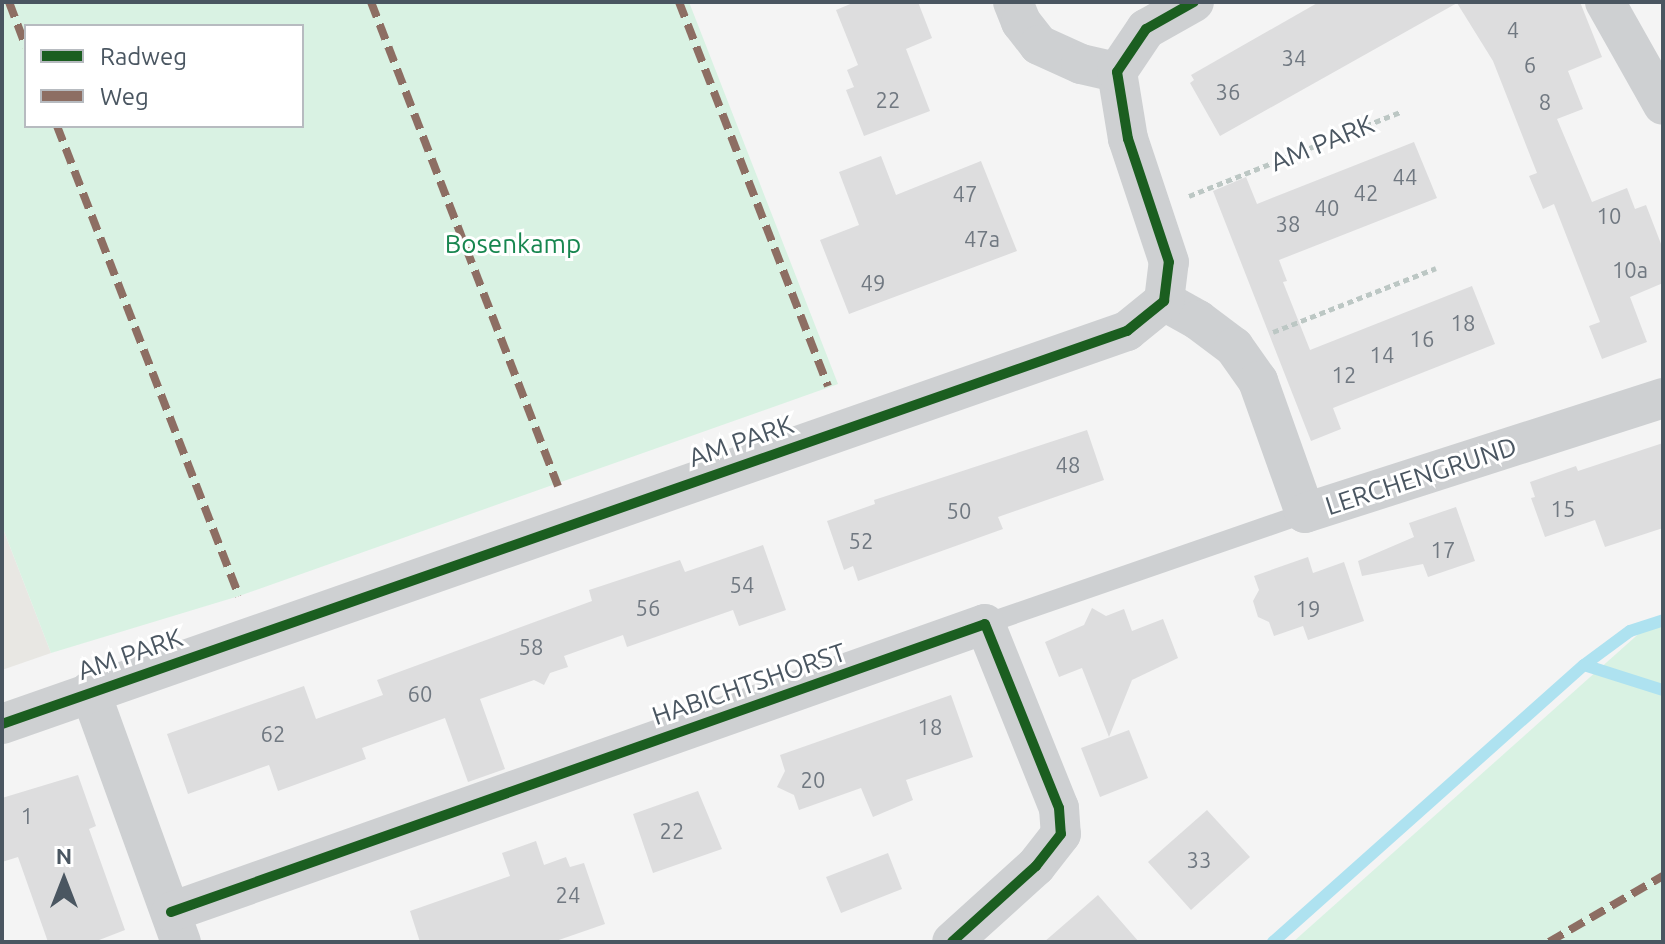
<!DOCTYPE html>
<html>
<head>
<meta charset="utf-8">
<style>
	body { margin:0 }
	#map { position:relative; width:1665px; height:944px; overflow:hidden; background:#f4f4f4; font-family:Ubuntu,sans-serif }
	div>[style] { position:absolute }
	[style*='--x'] { left:calc(var(--x)*1px); top:calc(var(--y)*1px); width:calc(var(--w)*1px); rotate:calc(var(--a)*1deg) }
	.commercial>* { inset:0; background:#e8e7e3 }
	.green>* { inset:0; background:#d9f2e3 }
	.stream>* { height:12px; margin:-6px; padding:0 6px; transform-origin:6px; border-radius:6px; background:#aee2f0 }
	.building>* { inset:0; background:#ddddde }
	.path>* { height:5px; margin-top:-2.5px; transform-origin:0; background:repeating-linear-gradient(90deg,#bcc7c4 0 6px,transparent 0 10px) }
	.lane>* { height:20px; margin:-10px; padding:0 10px; transform-origin:10px; border-radius:10px; background:#ced0d2 }
	.street>* { height:40px; margin:-20px; padding:0 20px; transform-origin:20px; border-radius:20px; background:#ced0d2 }
	.quiet>* { height:8px; margin-top:-4px; transform-origin:0; background:repeating-linear-gradient(90deg,#8d6e63 0 16px,transparent 0 24px) }
	.cycleway>* { height:10px; margin:-5px; padding:0 5px; transform-origin:5px; border-radius:5px; background:#1b5e20 }
	span { translate:-50% -50%; white-space:nowrap; text-align:center; line-height:1.15; -webkit-text-stroke:6px #fff; paint-order:stroke }
	.number-label { font-size:22px; color:#707881 }
	.number-label span { -webkit-text-stroke-width:0 }
	.street-label { font-size:26px; color:#4a5661 }
	.park-label { font-size:26px; color:#17864f }
	.frame { position:absolute; inset:0; border:4px solid #4a5661; pointer-events:none }
	.legend { position:absolute; left:24px; top:24px; width:280px; height:104px; box-sizing:border-box; background:#fff; border:2px solid #b7bbc0; margin:0; padding:10px 14px; list-style:none; font-size:24px; color:#4a5661 }
	.legend li { display:flex; align-items:center; gap:16px; height:40px }
	.legend b { width:40px; border:2px solid #b7bbc0 }
	.north { position:absolute; left:24px; top:840px; width:80px; height:80px; -webkit-text-stroke:6px #fff; paint-order:stroke; rotate:0deg; font-size:22px; font-weight:700; line-height:32px; text-align:center; color:#4a5661 }
	.north::after { content:''; display:block; margin:auto; width:28px; height:36px; background:#4a5661; clip-path:polygon(50% 0,100% 100%,50% 72%,0 100%) }
</style>
</head>
<body>
<div id="map">
	<div class="commercial">
		<i style="clip-path:polygon(2px 526px,51px 653px,2px 670px)"></i>
	</div>
	<div class="green">
		<i style="clip-path:polygon(evenodd,2px 2px,689px 2px,838px 384px,239px 596px,51px 653px,2px 526px,2px 2px,26px 26px,302px 26px,302px 126px,26px 126px,26px 26px)"></i>
		<i style="clip-path:polygon(1663px 618px,1663px 942px,1293px 942px,1653px 621px)"></i>
	</div>
	<div class="stream">
		<i style="--x:1584;--y:665;--w:83;--a:17.6"></i>
		<i style="--x:1273;--y:942;--w:416;--a:-41.7"></i>
		<i style="--x:1584;--y:665;--w:57;--a:-36.5"></i>
		<i style="--x:1630;--y:631;--w:35;--a:-18"></i>
	</div>
	<div class="building">
		<i style="clip-path:polygon(855px 2px,918px 2px,932px 38px,906px 49px,930px 111px,864px 136px,846px 90px,854px 87px,847px 70px,858px 65px,836px 10px)"></i>
		<i style="clip-path:polygon(1319px 2px,1580px 2px,1602px 57px,1568px 71px,1583px 109px,1557px 119px,1592px 202px,1627px 188px,1635px 209px,1646px 205px,1663px 249px,1663px 283px,1630px 297px,1647px 342px,1602px 359px,1589px 326px,1600px 322px,1554px 204px,1543px 209px,1529px 176px,1537px 173px,1493px 61px,1457px 3px,1220px 136px,1190px 83px,1194px 80px,1191px 75px)"></i>
		<i style="clip-path:polygon(1414px 142px,1437px 198px,1279px 260px,1287px 281px,1283px 282px,1310px 350px,1472px 286px,1495px 344px,1333px 408px,1341px 429px,1311px 441px,1213px 191px,1246px 177px,1257px 204px)"></i>
		<i style="clip-path:polygon(881px 156px,896px 195px,981px 161px,1017px 251px,849px 314px,820px 240px,859px 225px,839px 172px)"></i>
		<i style="clip-path:polygon(1087px 430px,1104px 480px,998px 517px,1003px 529px,858px 581px,853px 566px,844px 570px,827px 521px,875px 504px,874px 500px)"></i>
		<i style="clip-path:polygon(1663px 443px,1663px 528px,1605px 547px,1595px 520px,1545px 537px,1531px 498px,1535px 497px,1530px 482px,1576px 466px,1578px 471px)"></i>
		<i style="clip-path:polygon(1456px 507px,1475px 561px,1428px 577px,1423px 564px,1362px 576px,1358px 561px,1414px 537px,1409px 523px)"></i>
		<i style="clip-path:polygon(763px 545px,786px 610px,739px 626px,733px 610px,627px 647px,623px 635px,564px 656px,568px 667px,550px 673px,544px 685px,534px 680px,480px 699px,505px 769px,468px 782px,445px 718px,362px 748px,366px 759px,278px 791px,269px 765px,188px 794px,167px 734px,304px 686px,316px 719px,383px 695px,377px 680px,592px 601px,589px 590px,680px 560px,685px 572px)"></i>
		<i style="clip-path:polygon(1308px 557px,1313px 573px,1344px 562px,1364px 621px,1308px 640px,1303px 626px,1274px 636px,1269px 622px,1258px 617px,1253px 601px,1259px 590px,1254px 576px)"></i>
		<i style="clip-path:polygon(1092px 608px,1106px 616px,1124px 609px,1132px 631px,1163px 619px,1178px 658px,1132px 680px,1109px 737px,1082px 668px,1059px 677px,1045px 642px,1084px 625px)"></i>
		<i style="clip-path:polygon(951px 695px,973px 757px,906px 780px,913px 800px,873px 817px,861px 788px,799px 810px,794px 795px,777px 787px,785px 771px,780px 755px)"></i>
		<i style="clip-path:polygon(1129px 730px,1148px 778px,1100px 797px,1081px 748px)"></i>
		<i style="clip-path:polygon(78px 775px,96px 826px,89px 829px,125px 930px,94px 942px,48px 942px,18px 857px,2px 862px,2px 798px)"></i>
		<i style="clip-path:polygon(698px 791px,722px 849px,653px 873px,633px 814px)"></i>
		<i style="clip-path:polygon(1207px 810px,1250px 857px,1191px 910px,1148px 862px)"></i>
		<i style="clip-path:polygon(536px 841px,544px 865px,566px 857px,570px 867px,584px 863px,605px 924px,553px 942px,420px 942px,410px 911px,510px 876px,502px 853px)"></i>
		<i style="clip-path:polygon(888px 853px,902px 889px,841px 913px,826px 877px)"></i>
		<i style="clip-path:polygon(1098px 895px,1139px 942px,1044px 942px,1074px 916px)"></i>
	</div>
	<div class="path">
		<i style="--x:1189;--y:196;--w:227;--a:-21.7"></i>
		<i style="--x:1273;--y:332;--w:175;--a:-21.4"></i>
	</div>
	<div class="lane">
		<i style="--x:985;--y:624;--w:339;--a:-19.1"></i>
	</div>
	<div class="street">
		<i style="--x:1013;--y:2;--w:22;--a:68"></i>
		<i style="--x:1021;--y:22;--w:29;--a:52"></i>
		<i style="--x:1039;--y:45;--w:46;--a:24.3"></i>
		<i style="--x:1081;--y:64;--w:37;--a:13"></i>
		<i style="--x:1605;--y:2;--w:118;--a:60.6"></i>
		<i style="--x:1164;--y:301;--w:39;--a:29"></i>
		<i style="--x:1198;--y:320;--w:45;--a:36.9"></i>
		<i style="--x:1234;--y:347;--w:42;--a:54.8"></i>
		<i style="--x:1258;--y:381;--w:140;--a:70.4"></i>
		<i style="--x:1305;--y:513;--w:376;--a:-17.8"></i>
		<i style="--x:90;--y:691;--w:267;--a:70.1"></i>
		<i style="--x:2;--y:724;--w:1192;--a:-19.26"></i>
		<i style="--x:1127;--y:331;--w:48;--a:-39"></i>
		<i style="--x:1164;--y:301;--w:39;--a:-83"></i>
		<i style="--x:1169;--y:262;--w:130;--a:-108.4"></i>
		<i style="--x:1128;--y:139;--w:68;--a:-99.3"></i>
		<i style="--x:1117;--y:72;--w:52;--a:-56"></i>
		<i style="--x:1146;--y:29;--w:55;--a:-29.4"></i>
		<i style="--x:171;--y:912;--w:863;--a:-19.48"></i>
		<i style="--x:985;--y:624;--w:198;--a:68.1"></i>
		<i style="--x:1059;--y:808;--w:26;--a:86"></i>
		<i style="--x:1061;--y:834;--w:41;--a:128"></i>
		<i style="--x:1036;--y:866;--w:113;--a:137.9"></i>
	</div>
	<div class="quiet">
		<i style="--x:9;--y:2;--w:48;--a:69.3"></i>
		<i style="--x:371;--y:2;--w:519;--a:68.88"></i>
		<i style="--x:679;--y:2;--w:412;--a:68.8"></i>
		<i style="--x:57;--y:126;--w:504;--a:68.83"></i>
		<i style="--x:1549;--y:942;--w:132;--a:-30.1"></i>
	</div>
	<div class="cycleway">
		<i style="--x:2;--y:724;--w:1192;--a:-19.26"></i>
		<i style="--x:1127;--y:331;--w:48;--a:-39"></i>
		<i style="--x:1164;--y:301;--w:39;--a:-83"></i>
		<i style="--x:1169;--y:262;--w:130;--a:-108.4"></i>
		<i style="--x:1128;--y:139;--w:68;--a:-99.3"></i>
		<i style="--x:1117;--y:72;--w:52;--a:-56"></i>
		<i style="--x:1146;--y:29;--w:55;--a:-29.4"></i>
		<i style="--x:171;--y:912;--w:863;--a:-19.48"></i>
		<i style="--x:985;--y:624;--w:198;--a:68.1"></i>
		<i style="--x:1059;--y:808;--w:26;--a:86"></i>
		<i style="--x:1061;--y:834;--w:41;--a:128"></i>
		<i style="--x:1036;--y:866;--w:113;--a:137.9"></i>
	</div>
	<div class="number-label">
		<span style="left:1513px;top:30px">4</span>
		<span style="left:1294px;top:58px">34</span>
		<span style="left:1530px;top:65px">6</span>
		<span style="left:1228px;top:92px">36</span>
		<span style="left:888px;top:100px">22</span>
		<span style="left:1545px;top:102px">8</span>
		<span style="left:1405px;top:177px">44</span>
		<span style="left:1366px;top:193px">42</span>
		<span style="left:965px;top:194px">47</span>
		<span style="left:1327px;top:208px">40</span>
		<span style="left:1609px;top:216px">10</span>
		<span style="left:1288px;top:224px">38</span>
		<span style="left:982px;top:239px">47a</span>
		<span style="left:1630px;top:270px">10a</span>
		<span style="left:873px;top:283px">49</span>
		<span style="left:1463px;top:323px">18</span>
		<span style="left:1422px;top:339px">16</span>
		<span style="left:1382px;top:355px">14</span>
		<span style="left:1344px;top:375px">12</span>
		<span style="left:1068px;top:465px">48</span>
		<span style="left:1563px;top:509px">15</span>
		<span style="left:959px;top:511px">50</span>
		<span style="left:861px;top:541px">52</span>
		<span style="left:1443px;top:550px">17</span>
		<span style="left:742px;top:585px">54</span>
		<span style="left:648px;top:608px">56</span>
		<span style="left:1308px;top:609px">19</span>
		<span style="left:531px;top:647px">58</span>
		<span style="left:420px;top:694px">60</span>
		<span style="left:930px;top:727px">18</span>
		<span style="left:273px;top:734px">62</span>
		<span style="left:813px;top:780px">20</span>
		<span style="left:27px;top:816px">1</span>
		<span style="left:672px;top:831px">22</span>
		<span style="left:1199px;top:860px">33</span>
		<span style="left:568px;top:895px">24</span>
	</div>
	<div class="street-label">
		<span style="left:1322px;top:143px;rotate:-22deg">AM PARK</span>
		<span style="left:741px;top:441px;rotate:-19deg">AM PARK</span>
		<span style="left:1421px;top:476px;rotate:-18deg">LERCHENGRUND</span>
		<span style="left:130px;top:654px;rotate:-19deg">AM PARK</span>
		<span style="left:749px;top:684px;rotate:-19deg">HABICHTSHORST</span>
	</div>
	<div class="park-label">
		<span style="left:513px;top:244px">Bosenkamp</span>
	</div>
	<div class="frame"></div>
	<ul class="legend">
	<li><b style="height:10px;background:#1b5e20"></b>Radweg</li>
	<li><b style="height:10px;background:#8d6e63"></b>Weg</li>
	</ul>
	<div class="north">N</div>
</div>
</body>
</html>
